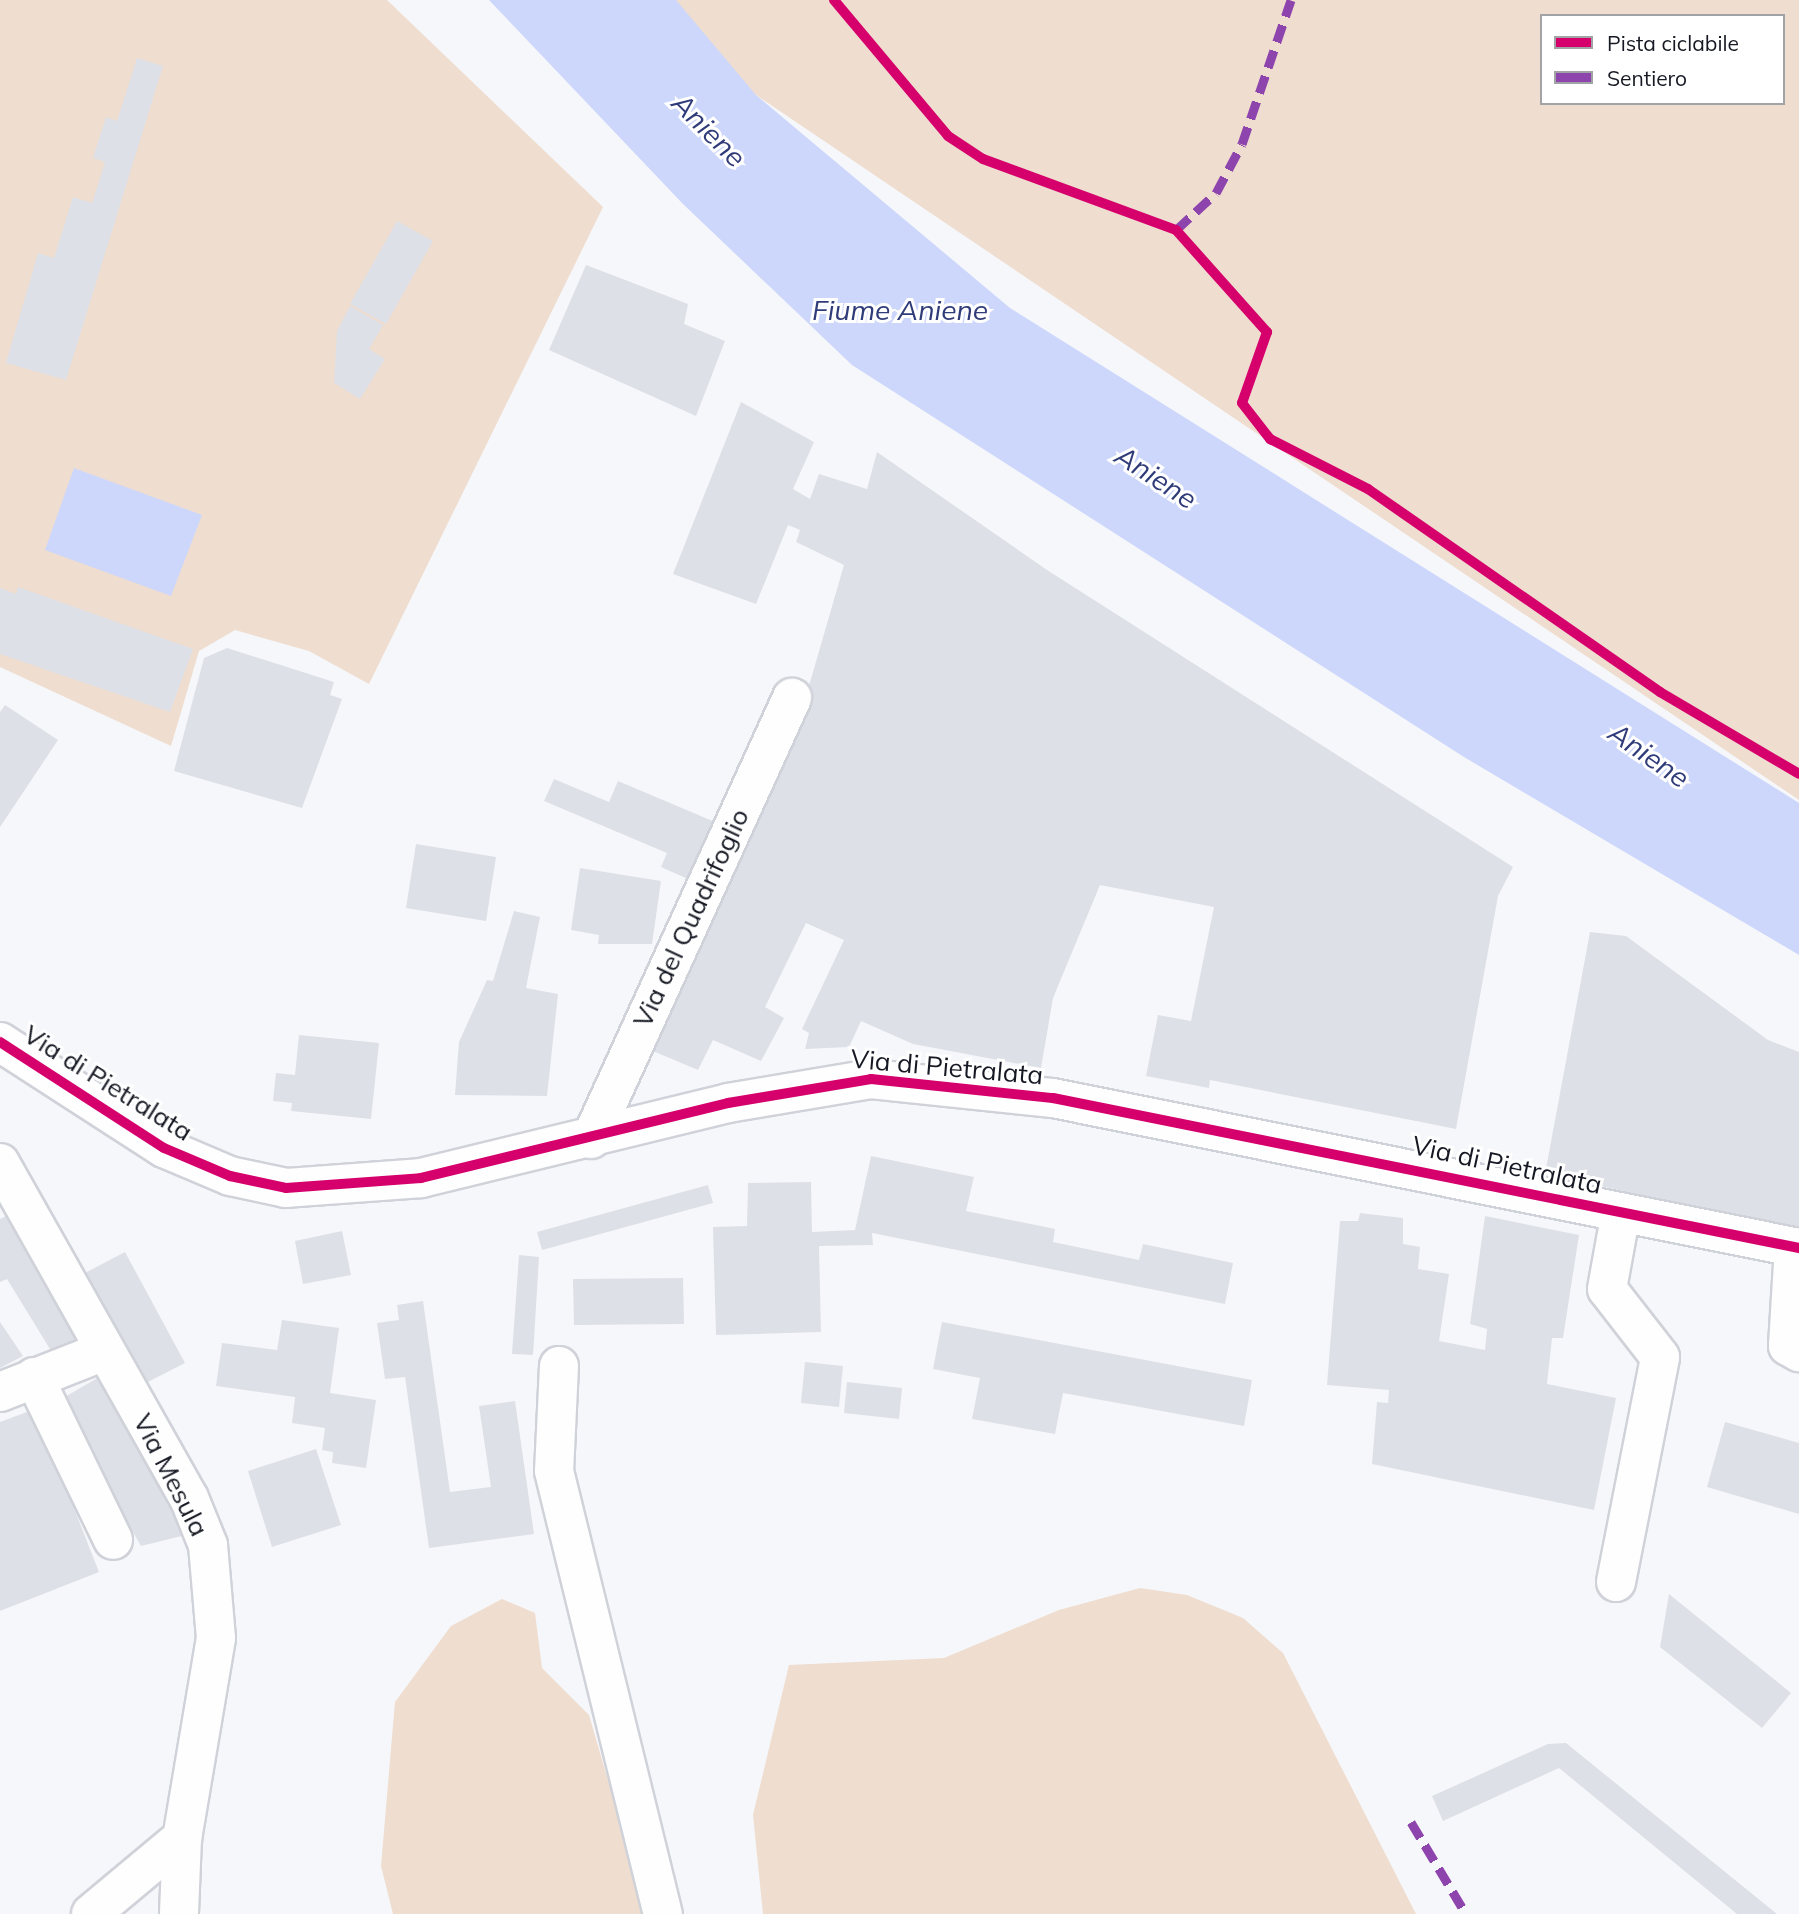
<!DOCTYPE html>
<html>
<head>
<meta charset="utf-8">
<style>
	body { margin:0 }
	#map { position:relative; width:1799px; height:1914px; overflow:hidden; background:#f6f7fa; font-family:Mulish,sans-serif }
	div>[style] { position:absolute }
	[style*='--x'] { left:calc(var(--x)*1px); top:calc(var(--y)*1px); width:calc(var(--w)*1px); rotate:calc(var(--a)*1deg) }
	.green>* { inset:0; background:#efddcf }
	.water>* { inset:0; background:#cdd7fc }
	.building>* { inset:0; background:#dee0e7 }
	.roads { filter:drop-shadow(2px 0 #d0d2d9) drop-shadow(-2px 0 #d0d2d9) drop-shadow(0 2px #d0d2d9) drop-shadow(0 -2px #d0d2d9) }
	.minor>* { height:38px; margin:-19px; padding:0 19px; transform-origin:19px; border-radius:19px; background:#fefefe }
	.quiet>* { height:9px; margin-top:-4.5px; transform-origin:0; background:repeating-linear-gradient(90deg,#8e44ad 0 18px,transparent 0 27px) }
	.cycleway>* { height:10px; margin:-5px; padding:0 5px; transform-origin:5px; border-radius:5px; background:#d6006c }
	span { translate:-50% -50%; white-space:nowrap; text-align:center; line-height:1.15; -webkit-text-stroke:6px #fff; paint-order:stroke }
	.street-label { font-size:26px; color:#161923 }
	.water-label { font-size:28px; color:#303c79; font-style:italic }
	.legend { position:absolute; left:1540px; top:14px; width:245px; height:91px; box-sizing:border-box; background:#fff; border:2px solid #a2a3a7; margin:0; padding:9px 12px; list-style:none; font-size:21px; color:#161923 }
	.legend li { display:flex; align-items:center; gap:14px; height:35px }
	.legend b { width:35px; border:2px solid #a2a3a7 }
</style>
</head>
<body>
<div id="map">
	<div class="green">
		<i style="clip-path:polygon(0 0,387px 0,603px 207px,369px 684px,309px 651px,235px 630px,199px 651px,171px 746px,0 667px)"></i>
		<i style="clip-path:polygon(evenodd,667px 0,1799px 0,1799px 800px,756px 95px,719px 64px,667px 0,1542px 16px,1783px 16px,1783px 103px,1542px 103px,1542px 16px)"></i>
		<i style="clip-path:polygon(1140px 1588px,1187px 1595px,1243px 1618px,1283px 1653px,1416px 1914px,763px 1914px,753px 1815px,789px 1665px,944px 1658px,1059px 1610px)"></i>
		<i style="clip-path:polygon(502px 1599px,535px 1613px,542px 1668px,589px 1715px,647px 1914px,393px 1914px,381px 1866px,395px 1702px,451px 1626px)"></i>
	</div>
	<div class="water">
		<i style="clip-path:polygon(489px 0,676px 0,756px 95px,1010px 308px,1799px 803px,1799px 955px,1464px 757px,852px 365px,683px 204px)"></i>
		<i style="clip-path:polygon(74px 468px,202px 515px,171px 596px,45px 550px)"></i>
	</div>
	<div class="building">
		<i style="clip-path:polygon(137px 58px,163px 66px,66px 380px,6px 363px,38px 253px,54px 258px,73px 197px,92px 203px,105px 162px,93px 158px,106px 117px,117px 121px)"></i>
		<i style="clip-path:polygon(397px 221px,433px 241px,386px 324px,350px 304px)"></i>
		<i style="clip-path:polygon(586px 265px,688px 304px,684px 324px,725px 341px,696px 416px,549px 350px)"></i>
		<i style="clip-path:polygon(350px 306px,383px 325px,369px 349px,385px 359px,360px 399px,334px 383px,337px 331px)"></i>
		<i style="clip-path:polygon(741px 402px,814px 442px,793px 489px,810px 499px,819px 474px,867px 489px,877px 452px,1047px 570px,1513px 867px,1498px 896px,1456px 1129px,1210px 1080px,1209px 1088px,1146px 1076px,1158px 1015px,1191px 1021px,1214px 907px,1100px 885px,1053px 998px,1041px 1068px,913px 1044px,861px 1021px,849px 1047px,805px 1049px,809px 1033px,802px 1029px,844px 940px,806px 923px,765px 1007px,784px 1018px,761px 1061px,713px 1040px,698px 1070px,648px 1049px,804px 703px,844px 565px,796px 542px,800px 530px,788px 525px,756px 604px,673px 574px)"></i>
		<i style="clip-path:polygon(18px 587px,193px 649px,170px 712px,0 654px,0 588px,16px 594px)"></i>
		<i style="clip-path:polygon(227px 648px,334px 682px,330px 695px,342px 699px,302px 808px,174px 771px,204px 658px)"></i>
		<i style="clip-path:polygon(5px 705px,58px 740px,0 827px,0 712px)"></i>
		<i style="clip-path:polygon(554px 779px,609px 802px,618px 781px,722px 825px,697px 883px,661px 867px,667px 853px,544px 801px)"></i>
		<i style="clip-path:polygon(416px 844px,496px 857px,486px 921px,406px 908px)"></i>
		<i style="clip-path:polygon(580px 868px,661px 881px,652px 944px,598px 944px,599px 935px,571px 930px)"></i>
		<i style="clip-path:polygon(514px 911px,540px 917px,526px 988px,558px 994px,547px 1096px,455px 1095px,459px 1042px,487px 980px,493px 981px)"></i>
		<i style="clip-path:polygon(1590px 932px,1626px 936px,1768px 1040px,1799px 1052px,1799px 1229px,1545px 1174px)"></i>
		<i style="clip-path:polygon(299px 1035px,379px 1043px,371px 1119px,291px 1111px,292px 1103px,273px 1101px,276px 1073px,295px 1075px)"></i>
		<i style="clip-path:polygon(871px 1156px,974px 1177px,966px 1211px,1055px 1229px,1053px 1242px,1139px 1260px,1143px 1244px,1233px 1263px,1225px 1304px,872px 1233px,873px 1245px,819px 1246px,821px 1332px,716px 1335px,713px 1227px,747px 1226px,748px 1183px,811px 1182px,812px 1232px,855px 1230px)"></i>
		<i style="clip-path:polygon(708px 1185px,713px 1203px,542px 1250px,537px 1232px)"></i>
		<i style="clip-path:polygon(1360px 1213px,1403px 1218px,1403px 1244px,1420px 1247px,1418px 1269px,1449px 1274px,1439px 1341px,1485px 1350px,1487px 1329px,1470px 1324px,1485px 1216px,1579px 1235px,1563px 1338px,1552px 1338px,1547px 1384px,1616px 1398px,1594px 1510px,1372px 1464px,1377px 1402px,1388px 1403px,1389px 1390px,1327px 1385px,1340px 1221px,1358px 1221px)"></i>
		<i style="clip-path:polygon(6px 1216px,81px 1343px,53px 1354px,7px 1279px,0 1282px,0 1219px)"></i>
		<i style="clip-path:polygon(342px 1231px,351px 1275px,303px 1284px,295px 1241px)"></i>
		<i style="clip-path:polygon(125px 1252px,185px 1363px,142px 1385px,83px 1274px)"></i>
		<i style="clip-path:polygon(519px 1255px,539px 1257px,533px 1355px,512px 1354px)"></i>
		<i style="clip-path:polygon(683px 1278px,684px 1324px,574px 1325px,573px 1279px)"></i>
		<i style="clip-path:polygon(423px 1301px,450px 1492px,491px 1487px,479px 1406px,515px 1401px,534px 1534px,429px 1548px,405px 1377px,385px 1379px,377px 1323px,399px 1320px,397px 1305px)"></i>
		<i style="clip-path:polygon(282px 1320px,339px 1328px,330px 1393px,376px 1400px,366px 1468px,332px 1463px,333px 1452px,322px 1450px,325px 1428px,292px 1423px,295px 1397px,216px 1386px,222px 1343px,277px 1350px)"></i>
		<i style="clip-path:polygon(0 1322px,23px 1356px,0 1368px)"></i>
		<i style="clip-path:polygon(942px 1322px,1252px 1380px,1244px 1426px,1063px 1393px,1055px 1434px,972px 1419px,980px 1378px,933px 1369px)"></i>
		<i style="clip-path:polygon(805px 1362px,843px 1366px,839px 1407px,801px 1403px)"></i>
		<i style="clip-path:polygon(99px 1377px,190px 1534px,141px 1546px,58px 1401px)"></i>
		<i style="clip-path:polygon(847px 1382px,902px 1388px,899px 1419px,844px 1413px)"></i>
		<i style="clip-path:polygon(35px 1409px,99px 1572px,0 1611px,0 1422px)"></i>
		<i style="clip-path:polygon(1725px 1422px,1799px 1443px,1799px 1514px,1707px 1487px)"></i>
		<i style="clip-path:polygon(316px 1449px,341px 1525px,272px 1547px,248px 1471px)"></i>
		<i style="clip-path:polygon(1669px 1594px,1791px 1693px,1762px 1728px,1660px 1647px)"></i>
		<i style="clip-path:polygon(1566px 1743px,1777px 1914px,1737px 1914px,1559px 1768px,1443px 1821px,1432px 1796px,1548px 1744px)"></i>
	</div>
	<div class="roads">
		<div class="minor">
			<i style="--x:0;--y:1042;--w:195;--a:32.9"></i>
			<i style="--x:164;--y:1148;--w:72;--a:23"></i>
			<i style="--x:230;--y:1176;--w:57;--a:12.1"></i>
			<i style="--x:286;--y:1188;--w:135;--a:-4.2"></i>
			<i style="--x:421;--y:1178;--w:316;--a:-13.7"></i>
			<i style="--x:728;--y:1103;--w:145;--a:-9.5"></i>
			<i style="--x:871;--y:1079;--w:183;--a:6"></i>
			<i style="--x:1053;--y:1098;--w:761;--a:11.37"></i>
			<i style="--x:591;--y:1139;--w:485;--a:-65.5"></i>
			<i style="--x:0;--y:1163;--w:385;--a:60.6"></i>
			<i style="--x:189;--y:1498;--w:51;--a:68"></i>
			<i style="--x:208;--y:1545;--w:93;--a:85.1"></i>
			<i style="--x:216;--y:1638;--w:203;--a:99.6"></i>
			<i style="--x:182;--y:1838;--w:76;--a:92.3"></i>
			<i style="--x:1794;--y:1247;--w:99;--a:93.5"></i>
			<i style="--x:1788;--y:1346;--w:13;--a:29"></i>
			<i style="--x:559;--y:1366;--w:105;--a:92.7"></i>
			<i style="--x:554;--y:1471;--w:456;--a:76.2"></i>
			<i style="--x:34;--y:1377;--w:181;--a:64.1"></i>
			<i style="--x:0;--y:1392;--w:112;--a:-21.5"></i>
			<i style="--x:1616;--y:1582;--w:229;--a:-78.9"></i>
			<i style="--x:1660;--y:1357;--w:86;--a:-127.9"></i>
			<i style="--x:1607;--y:1289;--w:78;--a:-79.7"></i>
			<i style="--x:91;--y:1914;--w:119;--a:-39.9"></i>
		</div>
	</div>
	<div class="quiet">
		<i style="--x:1176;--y:230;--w:54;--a:-42.8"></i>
		<i style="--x:1216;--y:193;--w:55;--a:-62"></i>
		<i style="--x:1242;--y:144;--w:152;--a:-71.2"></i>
		<i style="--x:1411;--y:1822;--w:107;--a:59.1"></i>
	</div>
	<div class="cycleway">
		<i style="--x:834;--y:0;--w:177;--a:50"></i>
		<i style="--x:948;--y:136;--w:42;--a:33.3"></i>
		<i style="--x:983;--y:159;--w:206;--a:20.2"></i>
		<i style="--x:1176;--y:230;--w:137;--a:48.3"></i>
		<i style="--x:1267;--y:332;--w:75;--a:109.4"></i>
		<i style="--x:1242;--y:403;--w:46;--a:52.1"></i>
		<i style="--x:1270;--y:439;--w:110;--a:27"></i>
		<i style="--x:1368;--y:489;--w:356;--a:34.8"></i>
		<i style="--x:1660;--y:692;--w:161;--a:30.5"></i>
		<i style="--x:0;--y:1042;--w:195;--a:32.9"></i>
		<i style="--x:164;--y:1148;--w:72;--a:23"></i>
		<i style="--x:230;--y:1176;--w:57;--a:12.1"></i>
		<i style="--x:286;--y:1188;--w:135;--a:-4.2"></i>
		<i style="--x:421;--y:1178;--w:316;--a:-13.7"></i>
		<i style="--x:728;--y:1103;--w:145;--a:-9.5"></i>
		<i style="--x:871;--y:1079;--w:183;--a:6"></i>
		<i style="--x:1053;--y:1098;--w:761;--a:11.37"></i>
	</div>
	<div class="street-label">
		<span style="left:691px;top:918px;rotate:-65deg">Via del Quadrifoglio</span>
		<span style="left:947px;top:1067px;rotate:5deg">Via di Pietralata</span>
		<span style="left:108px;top:1083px;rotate:32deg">Via di Pietralata</span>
		<span style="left:1507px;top:1165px;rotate:12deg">Via di Pietralata</span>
		<span style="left:171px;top:1475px;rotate:63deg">Via Mesula</span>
	</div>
	<div class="water-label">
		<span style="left:709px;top:130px;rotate:45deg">Aniene</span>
		<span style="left:900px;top:310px">Fiume Aniene</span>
		<span style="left:1156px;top:477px;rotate:33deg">Aniene</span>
		<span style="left:1649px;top:755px;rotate:35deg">Aniene</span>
	</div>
	<ul class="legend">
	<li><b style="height:9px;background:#d6006c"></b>Pista ciclabile</li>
	<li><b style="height:9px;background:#8e44ad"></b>Sentiero</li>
	</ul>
</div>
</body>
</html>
